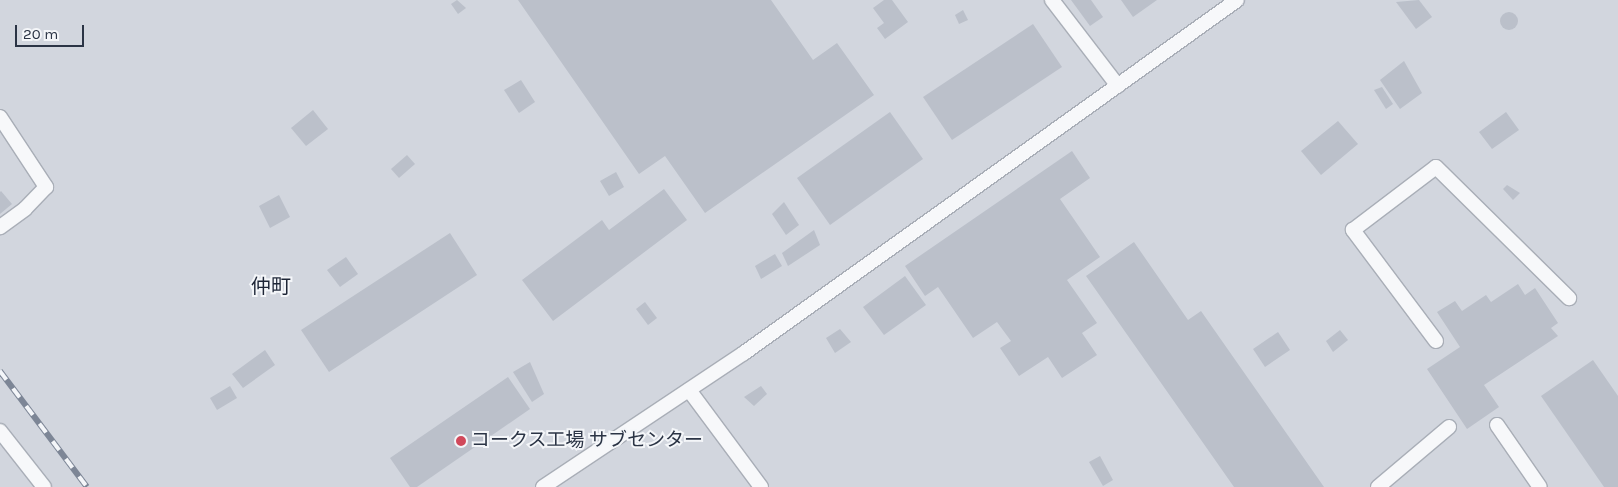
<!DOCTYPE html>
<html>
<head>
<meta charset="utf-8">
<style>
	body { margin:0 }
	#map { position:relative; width:1618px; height:487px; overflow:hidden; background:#e4e7ec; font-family:Karla,"Noto Sans JP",sans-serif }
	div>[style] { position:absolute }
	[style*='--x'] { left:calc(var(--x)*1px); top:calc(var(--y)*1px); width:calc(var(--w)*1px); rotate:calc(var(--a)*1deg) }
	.built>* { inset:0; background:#d2d6de }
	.building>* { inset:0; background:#bbc0ca }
	.round { border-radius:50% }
	.roads { filter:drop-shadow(1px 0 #a9aeb7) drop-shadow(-1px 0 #a9aeb7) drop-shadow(0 1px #a9aeb7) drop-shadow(0 -1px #a9aeb7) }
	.service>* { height:14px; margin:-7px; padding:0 7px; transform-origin:7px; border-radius:7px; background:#f7f8fa }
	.rail>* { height:5.5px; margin-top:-2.75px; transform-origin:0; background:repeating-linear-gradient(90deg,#f4f6f9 0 11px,#7d8696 0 22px); box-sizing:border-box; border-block:1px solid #7d8696 }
	.dots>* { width:14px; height:14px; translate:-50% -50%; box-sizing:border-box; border:2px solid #f4f6f9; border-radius:50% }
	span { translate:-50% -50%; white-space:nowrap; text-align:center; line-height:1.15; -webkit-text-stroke:4px #f4f6f9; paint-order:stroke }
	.poi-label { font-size:19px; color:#2b3445 }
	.left { translate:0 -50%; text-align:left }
	.neighbourhood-label { font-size:20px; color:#1d2536 }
	.scale { position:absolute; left:15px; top:25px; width:69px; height:22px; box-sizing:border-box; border:2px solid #2b3445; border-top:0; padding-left:6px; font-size:15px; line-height:18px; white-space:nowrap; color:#2b3445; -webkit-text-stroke:4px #f4f6f9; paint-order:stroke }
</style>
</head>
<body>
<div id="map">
	<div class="built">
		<i style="clip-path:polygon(0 0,1618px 0,1618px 487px,0 487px)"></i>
	</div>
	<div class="building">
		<i style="clip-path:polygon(457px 0,466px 8px,458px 14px,451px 4px)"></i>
		<i style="clip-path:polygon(518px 0,771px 0,813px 60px,837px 43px,874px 95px,705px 213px,665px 156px,639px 174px)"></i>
		<i style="clip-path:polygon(884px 0,892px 0,908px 22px,885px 39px,877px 28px,884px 23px,873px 8px)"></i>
		<i style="clip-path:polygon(1071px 0,1091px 0,1103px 17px,1090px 26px)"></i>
		<i style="clip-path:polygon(1121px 0,1157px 0,1133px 17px)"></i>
		<i style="clip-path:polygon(1419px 0,1432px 17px,1416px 29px,1396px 2px)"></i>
		<i style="clip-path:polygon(963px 10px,968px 20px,959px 24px,955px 15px)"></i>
		<i class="round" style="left:1500px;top:12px;width:18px;height:18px"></i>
		<i style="clip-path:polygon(1033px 24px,1062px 67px,952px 140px,923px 97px)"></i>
		<i style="clip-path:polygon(1404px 61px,1422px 93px,1400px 109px,1380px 80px)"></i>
		<i style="clip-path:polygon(521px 80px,535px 102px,519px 113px,504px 90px)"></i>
		<i style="clip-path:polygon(1382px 87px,1393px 104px,1386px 109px,1374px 90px)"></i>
		<i style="clip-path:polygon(313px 110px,328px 129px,306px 146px,291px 128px)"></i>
		<i style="clip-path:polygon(890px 112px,923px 159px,830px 225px,797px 178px)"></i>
		<i style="clip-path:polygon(1506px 112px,1519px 130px,1492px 149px,1479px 132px)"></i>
		<i style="clip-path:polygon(1338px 121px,1358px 144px,1321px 175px,1301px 151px)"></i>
		<i style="clip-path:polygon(1072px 151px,1090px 178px,1060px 199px,1100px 257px,1067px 280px,1097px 323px,1082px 333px,1097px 355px,1062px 378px,1048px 357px,1019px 376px,1000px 348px,1011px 341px,997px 322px,973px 338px,938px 287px,925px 296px,905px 266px)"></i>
		<i style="clip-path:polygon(407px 155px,415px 164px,399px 178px,391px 169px)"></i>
		<i style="clip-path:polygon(616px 172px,624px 187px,609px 196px,600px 181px)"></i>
		<i style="clip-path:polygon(1507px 185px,1520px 193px,1513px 200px,1503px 189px)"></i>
		<i style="clip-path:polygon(664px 189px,687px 220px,553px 321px,522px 280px,602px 220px,609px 230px)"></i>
		<i style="clip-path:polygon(1px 191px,12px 204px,0 214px,0 192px)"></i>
		<i style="clip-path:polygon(279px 195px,290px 217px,270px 228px,259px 206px)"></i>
		<i style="clip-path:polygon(784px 202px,799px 225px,786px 235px,772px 214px)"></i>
		<i style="clip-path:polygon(814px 230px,820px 245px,788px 266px,782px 253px)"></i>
		<i style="clip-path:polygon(450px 233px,477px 275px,329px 372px,301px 330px)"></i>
		<i style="clip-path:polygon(1134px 242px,1188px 320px,1201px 311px,1324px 487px,1234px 487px,1086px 276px)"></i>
		<i style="clip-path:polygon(775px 254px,782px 266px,761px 279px,755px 266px)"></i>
		<i style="clip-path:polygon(346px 257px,358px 274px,340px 287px,327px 270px)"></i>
		<i style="clip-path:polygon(905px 276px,926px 305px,884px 335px,863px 307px)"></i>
		<i style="clip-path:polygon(1518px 284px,1525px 295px,1535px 288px,1558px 323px,1551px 328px,1558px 336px,1484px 385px,1499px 407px,1467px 429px,1427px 369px,1460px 347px,1437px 312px,1455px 301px,1462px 311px,1486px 295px,1491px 302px)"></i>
		<i style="clip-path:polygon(645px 302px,657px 318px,648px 325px,636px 309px)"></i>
		<i style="clip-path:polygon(840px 329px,851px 342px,835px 353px,826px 338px)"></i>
		<i style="clip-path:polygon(1340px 330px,1348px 340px,1333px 352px,1326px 341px)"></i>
		<i style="clip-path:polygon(1278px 332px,1290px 350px,1265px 367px,1253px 349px)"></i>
		<i style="clip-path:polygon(265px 350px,275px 365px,243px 388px,232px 374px)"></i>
		<i style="clip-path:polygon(1593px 360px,1618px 396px,1618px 487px,1604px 487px,1541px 396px)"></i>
		<i style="clip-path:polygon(530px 362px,544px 394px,532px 402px,513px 372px)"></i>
		<i style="clip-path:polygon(508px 377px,530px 409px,417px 487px,410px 487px,390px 458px)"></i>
		<i style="clip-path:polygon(230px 386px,237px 398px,217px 410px,210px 398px)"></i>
		<i style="clip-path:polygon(761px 386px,767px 394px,754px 406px,744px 397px)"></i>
		<i style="clip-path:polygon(1100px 456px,1113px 480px,1103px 486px,1089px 462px)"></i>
	</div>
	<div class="roads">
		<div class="service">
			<i style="--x:1052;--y:0;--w:108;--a:52.5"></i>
			<i style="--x:0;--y:117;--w:84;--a:56.7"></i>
			<i style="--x:46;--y:187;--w:30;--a:134"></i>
			<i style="--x:25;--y:209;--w:31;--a:144"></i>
			<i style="--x:1436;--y:341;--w:139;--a:-126.8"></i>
			<i style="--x:1353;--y:230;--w:104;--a:-37.2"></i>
			<i style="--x:1436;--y:167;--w:187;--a:44.6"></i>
			<i style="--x:689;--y:390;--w:121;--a:53.4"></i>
			<i style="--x:1497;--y:425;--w:75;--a:55.3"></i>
			<i style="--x:0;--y:431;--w:71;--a:51.8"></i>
			<i style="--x:543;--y:487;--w:242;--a:-33.7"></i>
			<i style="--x:744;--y:353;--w:606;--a:-35.6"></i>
			<i style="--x:1378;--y:487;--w:93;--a:-40.2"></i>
		</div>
	</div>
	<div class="rail">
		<i style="--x:0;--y:371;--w:145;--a:53.1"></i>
	</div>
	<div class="dots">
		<i style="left:461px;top:441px;background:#d1495b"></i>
	</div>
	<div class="poi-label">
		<span class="left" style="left:471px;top:441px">コークス工場 サブセンター</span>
	</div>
	<div class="neighbourhood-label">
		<span style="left:271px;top:286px">仲町</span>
	</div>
	<div class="scale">20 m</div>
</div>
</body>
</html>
